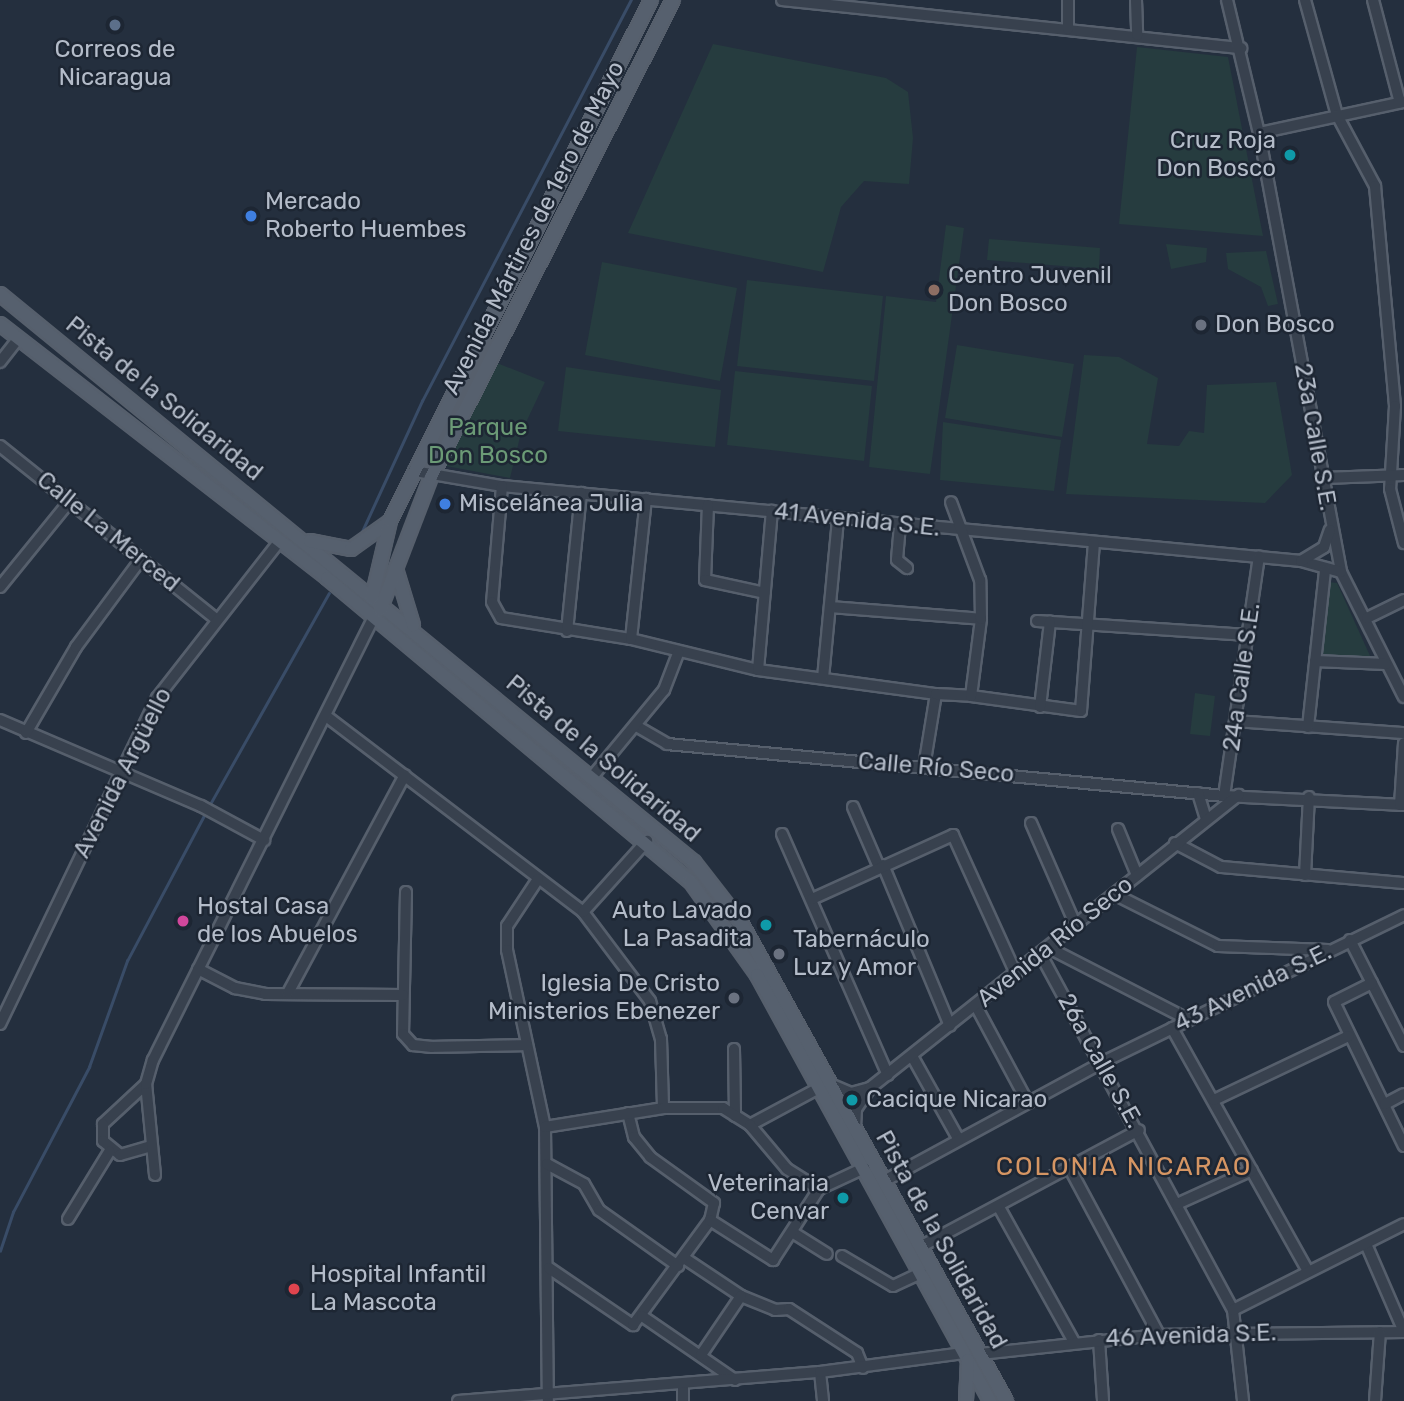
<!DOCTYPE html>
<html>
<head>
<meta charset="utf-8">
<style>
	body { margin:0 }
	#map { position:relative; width:1404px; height:1401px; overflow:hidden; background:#242f3e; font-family:Rubik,sans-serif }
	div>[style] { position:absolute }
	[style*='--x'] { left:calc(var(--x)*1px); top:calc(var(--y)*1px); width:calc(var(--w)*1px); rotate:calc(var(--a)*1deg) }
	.green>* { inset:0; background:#263c3f }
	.stream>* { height:2.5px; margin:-1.25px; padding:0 1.25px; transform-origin:1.25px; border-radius:1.25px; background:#394c67 }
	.roads { filter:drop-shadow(2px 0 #565f6c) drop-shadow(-2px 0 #565f6c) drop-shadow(0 2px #565f6c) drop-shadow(0 -2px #565f6c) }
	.minor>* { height:10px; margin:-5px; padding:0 5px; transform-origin:5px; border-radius:5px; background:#38414e }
	.major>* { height:12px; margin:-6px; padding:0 6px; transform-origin:6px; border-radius:6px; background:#56606e }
	.dots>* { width:19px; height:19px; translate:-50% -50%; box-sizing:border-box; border:4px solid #1d2633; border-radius:50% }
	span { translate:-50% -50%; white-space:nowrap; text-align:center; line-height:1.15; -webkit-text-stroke:5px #1d2633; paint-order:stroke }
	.poi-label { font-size:24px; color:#b4bcc9 }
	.right { translate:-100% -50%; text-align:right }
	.left { translate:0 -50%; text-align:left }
	.street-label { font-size:24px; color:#b4bcc9 }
	.park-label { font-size:24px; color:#6b9a76 }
	.neighbourhood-label { font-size:26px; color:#d59563; letter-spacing:2px }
</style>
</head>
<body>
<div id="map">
	<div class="green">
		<i style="clip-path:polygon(713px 44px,886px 78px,908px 92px,913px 138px,909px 184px,864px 181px,841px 207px,823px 272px,628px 233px)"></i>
		<i style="clip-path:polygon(1137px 47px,1228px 57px,1263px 236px,1119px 224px)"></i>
		<i style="clip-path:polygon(946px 225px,964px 228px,930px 474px,869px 467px,886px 296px,936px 302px)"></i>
		<i style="clip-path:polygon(989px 239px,1100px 248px,1099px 269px,987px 260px)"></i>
		<i style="clip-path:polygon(1166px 244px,1207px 248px,1206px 262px,1171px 269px)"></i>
		<i style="clip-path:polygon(1266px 251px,1278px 304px,1268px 306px,1261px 287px,1228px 269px,1226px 253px)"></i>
		<i style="clip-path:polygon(602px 262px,737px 288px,720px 381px,585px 355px)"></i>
		<i style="clip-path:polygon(747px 280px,883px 296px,874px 381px,737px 366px)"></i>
		<i style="clip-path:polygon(957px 345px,1074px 364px,1062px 437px,945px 418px)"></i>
		<i style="clip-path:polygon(1084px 355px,1119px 357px,1158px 378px,1147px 444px,1179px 446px,1189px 431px,1204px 433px,1207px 385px,1276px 382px,1292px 475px,1265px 503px,1066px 494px)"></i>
		<i style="clip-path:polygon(492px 361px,545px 382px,521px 433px,510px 478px,446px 466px)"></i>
		<i style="clip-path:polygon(566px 367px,721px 390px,715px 447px,558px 431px)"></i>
		<i style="clip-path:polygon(735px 371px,872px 386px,864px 461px,727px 445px)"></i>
		<i style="clip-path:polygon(943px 422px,1061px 440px,1054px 491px,940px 480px)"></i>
		<i style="clip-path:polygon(1329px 582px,1337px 583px,1371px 658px,1323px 654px)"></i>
		<i style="clip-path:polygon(1195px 693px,1215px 696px,1210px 736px,1190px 734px)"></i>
	</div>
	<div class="stream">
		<i style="--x:359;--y:538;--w:151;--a:-65.3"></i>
		<i style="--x:422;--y:401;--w:452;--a:-62.5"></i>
		<i style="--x:209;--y:806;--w:244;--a:-60.6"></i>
		<i style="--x:0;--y:1251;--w:41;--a:-71.6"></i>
		<i style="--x:13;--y:1212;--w:164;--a:-62.3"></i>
		<i style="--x:89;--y:1067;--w:113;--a:-70.3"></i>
		<i style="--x:127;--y:961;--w:169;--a:-62.1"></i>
	</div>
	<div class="roads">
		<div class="minor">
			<i style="--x:782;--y:0;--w:462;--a:6"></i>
			<i style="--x:1136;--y:0;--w:35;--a:88"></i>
			<i style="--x:1227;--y:0;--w:137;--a:76.5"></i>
			<i style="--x:1259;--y:133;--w:447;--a:79.4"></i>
			<i style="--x:1341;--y:572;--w:140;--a:63.3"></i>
			<i style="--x:1305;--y:0;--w:119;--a:74.5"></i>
			<i style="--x:1337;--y:115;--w:81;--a:61.8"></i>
			<i style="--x:1375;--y:186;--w:221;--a:84.8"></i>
			<i style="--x:1395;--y:406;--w:83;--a:93.4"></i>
			<i style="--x:1390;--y:489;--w:56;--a:75.5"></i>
			<i style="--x:1373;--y:0;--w:106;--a:75.3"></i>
			<i style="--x:1068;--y:29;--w:29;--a:-90"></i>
			<i style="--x:1259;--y:133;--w:148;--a:-12.1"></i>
			<i style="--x:0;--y:362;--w:29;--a:-52"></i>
			<i style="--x:0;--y:446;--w:277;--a:38.7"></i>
			<i style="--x:414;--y:471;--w:89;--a:9.7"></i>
			<i style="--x:502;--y:486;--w:803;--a:5.36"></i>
			<i style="--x:1301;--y:561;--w:41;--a:15.4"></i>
			<i style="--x:1324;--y:478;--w:80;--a:-2.1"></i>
			<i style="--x:502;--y:486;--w:116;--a:94.9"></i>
			<i style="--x:492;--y:602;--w:18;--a:61"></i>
			<i style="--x:501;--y:618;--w:132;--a:9.2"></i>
			<i style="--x:631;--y:639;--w:131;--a:13.7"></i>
			<i style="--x:758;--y:670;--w:180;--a:7.7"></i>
			<i style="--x:708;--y:505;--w:75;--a:92.3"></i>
			<i style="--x:705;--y:580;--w:61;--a:12.2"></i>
			<i style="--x:900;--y:525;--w:35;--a:95"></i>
			<i style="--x:897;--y:560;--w:13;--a:39"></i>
			<i style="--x:1301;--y:561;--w:27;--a:-31"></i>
			<i style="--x:1324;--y:547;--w:18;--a:-71"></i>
			<i style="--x:0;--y:587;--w:109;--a:-50.9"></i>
			<i style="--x:830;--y:607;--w:151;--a:4.5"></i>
			<i style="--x:1367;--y:618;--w:41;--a:-25.9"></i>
			<i style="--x:1037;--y:621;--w:211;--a:3.8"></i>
			<i style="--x:567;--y:631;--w:139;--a:-84.2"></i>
			<i style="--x:631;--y:639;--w:141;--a:-83.9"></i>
			<i style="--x:1315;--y:661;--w:71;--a:2.4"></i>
			<i style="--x:758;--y:670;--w:160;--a:-85"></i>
			<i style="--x:823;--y:678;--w:161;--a:-84.6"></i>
			<i style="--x:971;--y:696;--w:111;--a:7.8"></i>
			<i style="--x:1081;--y:711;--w:169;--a:-85.6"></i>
			<i style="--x:1040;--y:707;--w:86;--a:-83.3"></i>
			<i style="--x:326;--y:716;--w:323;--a:37.3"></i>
			<i style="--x:583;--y:912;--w:111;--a:53"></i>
			<i style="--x:650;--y:1001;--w:40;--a:74"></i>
			<i style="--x:661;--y:1039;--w:69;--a:88.3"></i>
			<i style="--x:0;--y:720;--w:219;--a:23.2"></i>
			<i style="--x:201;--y:806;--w:72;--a:28.4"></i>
			<i style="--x:1236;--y:721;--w:168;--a:4.1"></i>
			<i style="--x:638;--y:727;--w:34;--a:30"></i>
			<i style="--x:667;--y:744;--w:559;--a:5.33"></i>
			<i style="--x:1224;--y:796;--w:180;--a:2.9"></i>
			<i style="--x:1308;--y:727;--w:158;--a:-83.8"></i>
			<i style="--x:26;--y:733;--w:99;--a:-59.8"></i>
			<i style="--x:76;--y:647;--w:109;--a:-53.5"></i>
			<i style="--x:924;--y:767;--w:74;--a:-80.7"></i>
			<i style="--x:936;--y:694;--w:35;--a:3"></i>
			<i style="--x:971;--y:696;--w:78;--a:-82.6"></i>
			<i style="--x:981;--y:619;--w:39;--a:-91"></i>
			<i style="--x:980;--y:580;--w:83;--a:-110.4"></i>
			<i style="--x:592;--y:777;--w:113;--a:-50.4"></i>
			<i style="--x:664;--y:690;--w:40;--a:-69"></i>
			<i style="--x:1198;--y:793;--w:28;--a:73"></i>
			<i style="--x:1224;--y:796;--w:242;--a:-81.7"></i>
			<i style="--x:1400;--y:805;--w:62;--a:-86.3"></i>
			<i style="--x:853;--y:807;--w:65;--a:66.6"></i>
			<i style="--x:1031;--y:823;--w:112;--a:66.4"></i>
			<i style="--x:1118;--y:829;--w:50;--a:67.6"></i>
			<i style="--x:782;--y:834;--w:263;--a:66.3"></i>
			<i style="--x:1175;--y:843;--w:52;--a:27.6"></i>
			<i style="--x:1221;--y:867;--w:184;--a:5"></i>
			<i style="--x:883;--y:865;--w:174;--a:67.4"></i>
			<i style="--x:1305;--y:875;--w:78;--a:-87.1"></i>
			<i style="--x:538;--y:879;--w:56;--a:123.4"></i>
			<i style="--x:507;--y:926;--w:24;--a:90"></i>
			<i style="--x:507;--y:950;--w:181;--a:77.9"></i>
			<i style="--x:545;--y:1127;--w:274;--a:89.4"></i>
			<i style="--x:406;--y:892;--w:142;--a:91.2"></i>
			<i style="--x:403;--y:1034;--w:15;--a:48"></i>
			<i style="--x:413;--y:1045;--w:19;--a:6"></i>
			<i style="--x:432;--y:1047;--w:95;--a:-1.2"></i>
			<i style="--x:1114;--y:894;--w:116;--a:26.6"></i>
			<i style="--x:1218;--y:946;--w:110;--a:2.1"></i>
			<i style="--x:812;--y:899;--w:155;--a:-24.4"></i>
			<i style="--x:953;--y:835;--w:153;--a:65.6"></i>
			<i style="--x:583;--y:912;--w:96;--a:-48"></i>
			<i style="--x:1350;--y:940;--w:119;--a:63"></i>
			<i style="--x:1049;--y:948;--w:157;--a:27.2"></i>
			<i style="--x:1041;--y:955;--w:404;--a:61.6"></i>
			<i style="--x:1233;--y:1310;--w:92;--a:83.7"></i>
			<i style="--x:198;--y:969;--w:42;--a:27.2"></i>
			<i style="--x:235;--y:988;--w:31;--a:11"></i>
			<i style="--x:265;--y:994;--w:138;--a:0.4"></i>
			<i style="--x:1372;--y:983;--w:42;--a:153.4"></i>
			<i style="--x:1334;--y:1002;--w:160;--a:64.1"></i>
			<i style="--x:288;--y:993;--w:247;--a:-61.8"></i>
			<i style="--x:976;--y:1006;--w:110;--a:61.8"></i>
			<i style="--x:0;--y:1024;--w:362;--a:-64.3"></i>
			<i style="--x:157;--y:698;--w:198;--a:-52"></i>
			<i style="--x:1172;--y:1028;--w:278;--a:60.8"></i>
			<i style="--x:734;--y:1049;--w:67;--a:89.1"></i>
			<i style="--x:912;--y:1056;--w:96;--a:60.8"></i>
			<i style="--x:146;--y:1084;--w:59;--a:137.1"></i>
			<i style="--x:103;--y:1124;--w:17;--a:90"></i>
			<i style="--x:103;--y:1141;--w:22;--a:39"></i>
			<i style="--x:120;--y:1155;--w:33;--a:-16"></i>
			<i style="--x:830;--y:1084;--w:23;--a:23"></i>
			<i style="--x:851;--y:1093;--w:20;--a:-15"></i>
			<i style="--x:1214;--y:1100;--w:149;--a:-25.4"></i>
			<i style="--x:1385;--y:1104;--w:21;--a:-28"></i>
			<i style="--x:628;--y:1113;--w:25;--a:76"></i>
			<i style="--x:634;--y:1137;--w:26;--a:51"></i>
			<i style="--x:650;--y:1157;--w:79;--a:35.7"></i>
			<i style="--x:714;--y:1203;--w:17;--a:103"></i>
			<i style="--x:750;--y:1125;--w:78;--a:-28.2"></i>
			<i style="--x:545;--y:1127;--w:120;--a:-9.1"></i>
			<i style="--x:663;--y:1108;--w:60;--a:0"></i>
			<i style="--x:723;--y:1108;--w:32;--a:32"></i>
			<i style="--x:750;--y:1125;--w:57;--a:49.9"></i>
			<i style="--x:787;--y:1169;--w:38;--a:32"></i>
			<i style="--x:855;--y:1128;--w:19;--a:-87"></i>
			<i style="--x:856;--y:1109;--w:25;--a:-56"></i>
			<i style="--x:870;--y:1088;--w:471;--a:-38.5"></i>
			<i style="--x:547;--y:1164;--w:42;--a:28.4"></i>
			<i style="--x:584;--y:1184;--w:30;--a:60"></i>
			<i style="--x:599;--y:1210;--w:97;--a:35.3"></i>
			<i style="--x:1070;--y:1169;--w:188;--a:61.8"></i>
			<i style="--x:155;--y:1175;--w:91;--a:-95.6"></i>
			<i style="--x:146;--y:1084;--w:25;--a:-74"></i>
			<i style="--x:153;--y:1060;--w:493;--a:-63.5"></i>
			<i style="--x:884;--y:1181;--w:247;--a:-28.5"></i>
			<i style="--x:1101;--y:1063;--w:337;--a:-26"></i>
			<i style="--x:1177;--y:1204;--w:82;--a:-24.4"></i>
			<i style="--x:1000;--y:1209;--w:152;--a:60.9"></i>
			<i style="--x:68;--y:1219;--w:79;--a:-58.5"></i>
			<i style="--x:792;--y:1232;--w:41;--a:32.2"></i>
			<i style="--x:1366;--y:1244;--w:96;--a:66.6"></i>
			<i style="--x:920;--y:1247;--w:248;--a:-28.1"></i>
			<i style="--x:842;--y:1256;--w:59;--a:30.5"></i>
			<i style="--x:893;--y:1286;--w:31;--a:-25"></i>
			<i style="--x:684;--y:1258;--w:69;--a:33.7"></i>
			<i style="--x:741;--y:1296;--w:37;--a:22"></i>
			<i style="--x:775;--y:1310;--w:14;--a:-4"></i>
			<i style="--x:789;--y:1309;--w:81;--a:32.9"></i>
			<i style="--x:857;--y:1353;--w:16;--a:68"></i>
			<i style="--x:549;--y:1268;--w:102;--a:34.2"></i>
			<i style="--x:633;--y:1325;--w:130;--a:-53.7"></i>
			<i style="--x:710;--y:1220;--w:75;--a:32.4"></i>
			<i style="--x:773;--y:1260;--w:85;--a:-57.1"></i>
			<i style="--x:819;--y:1189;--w:50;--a:-25"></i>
			<i style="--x:1233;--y:1310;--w:191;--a:-26.7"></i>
			<i style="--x:642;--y:1316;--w:113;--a:34.5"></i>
			<i style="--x:1099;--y:1340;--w:61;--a:86.2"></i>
			<i style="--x:980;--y:1354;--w:180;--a:-6.1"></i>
			<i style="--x:1159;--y:1335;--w:245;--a:-0.7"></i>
			<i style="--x:701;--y:1355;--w:71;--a:-55.9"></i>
			<i style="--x:820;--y:1372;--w:29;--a:84"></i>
			<i style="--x:683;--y:1384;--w:17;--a:90"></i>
			<i style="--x:458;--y:1401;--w:363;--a:-4.6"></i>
			<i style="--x:820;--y:1372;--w:145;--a:-7.5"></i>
			<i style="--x:1375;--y:1401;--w:69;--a:-85.9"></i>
		</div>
		<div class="major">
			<i style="--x:0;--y:294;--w:897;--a:39.3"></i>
			<i style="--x:694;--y:862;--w:75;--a:52.1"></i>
			<i style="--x:740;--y:921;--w:549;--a:61.01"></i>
			<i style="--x:0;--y:324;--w:414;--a:37.8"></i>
			<i style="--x:327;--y:578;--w:473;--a:39.9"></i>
			<i style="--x:690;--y:881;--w:115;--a:54.5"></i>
			<i style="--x:757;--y:975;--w:486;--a:61.3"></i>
			<i style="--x:310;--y:541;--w:42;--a:11"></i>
			<i style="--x:351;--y:549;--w:47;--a:-35.4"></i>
			<i style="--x:396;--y:569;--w:59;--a:73.1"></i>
			<i style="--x:372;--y:598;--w:79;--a:-76.8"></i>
			<i style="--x:390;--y:521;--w:583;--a:-63.39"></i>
			<i style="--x:380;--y:610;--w:142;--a:-69"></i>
			<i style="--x:431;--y:477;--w:535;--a:-63.1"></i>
			<i style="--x:966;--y:1401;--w:41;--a:-87.2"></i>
		</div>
	</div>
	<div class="dots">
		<i style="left:115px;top:25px;background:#5c6f8a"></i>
		<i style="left:1290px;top:155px;background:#0f9aa8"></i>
		<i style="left:251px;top:216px;background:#3f7fe0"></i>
		<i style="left:934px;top:290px;background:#8d6e63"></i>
		<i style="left:1201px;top:325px;background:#6b7280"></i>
		<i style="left:445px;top:504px;background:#3f7fe0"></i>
		<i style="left:183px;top:921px;background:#d1479c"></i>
		<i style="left:766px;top:925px;background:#0f9aa8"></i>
		<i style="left:779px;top:954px;background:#6b7280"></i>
		<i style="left:734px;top:998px;background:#6b7280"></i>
		<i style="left:852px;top:1100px;background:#0f9aa8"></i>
		<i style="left:843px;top:1198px;background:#0f9aa8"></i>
		<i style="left:294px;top:1289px;background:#e0444e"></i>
	</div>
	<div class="poi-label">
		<span style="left:115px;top:64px">Correos de<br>Nicaragua</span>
		<span class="right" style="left:1276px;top:155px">Cruz Roja<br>Don Bosco</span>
		<span class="left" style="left:265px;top:216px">Mercado<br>Roberto Huembes</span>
		<span class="left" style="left:948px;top:290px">Centro Juvenil<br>Don Bosco</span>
		<span class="left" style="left:1215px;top:325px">Don Bosco</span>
		<span class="left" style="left:459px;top:504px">Miscelánea Julia</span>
		<span class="left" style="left:197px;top:921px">Hostal Casa<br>de los Abuelos</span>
		<span class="right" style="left:752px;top:925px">Auto Lavado<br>La Pasadita</span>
		<span class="left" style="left:793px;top:954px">Tabernáculo<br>Luz y Amor</span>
		<span class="right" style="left:720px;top:998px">Iglesia De Cristo<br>Ministerios Ebenezer</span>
		<span class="left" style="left:866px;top:1100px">Cacique Nicarao</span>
		<span class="right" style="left:829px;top:1198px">Veterinaria<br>Cenvar</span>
		<span class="left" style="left:310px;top:1289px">Hospital Infantil<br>La Mascota</span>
	</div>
	<div class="street-label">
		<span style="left:534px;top:228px;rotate:-63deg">Avenida Mártires de 1ero de Mayo</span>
		<span style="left:164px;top:399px;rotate:39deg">Pista de la Solidaridad</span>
		<span style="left:1315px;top:437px;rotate:80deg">23a Calle S.E.</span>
		<span style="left:857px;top:520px;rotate:6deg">41 Avenida S.E.</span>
		<span style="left:108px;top:532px;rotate:39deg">Calle La Merced</span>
		<span style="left:1242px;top:677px;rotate:-82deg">24a Calle S.E.</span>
		<span style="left:603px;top:759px;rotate:40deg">Pista de la Solidaridad</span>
		<span style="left:936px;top:768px;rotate:5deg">Calle Río Seco</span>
		<span style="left:123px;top:773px;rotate:-63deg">Avenida Argüello</span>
		<span style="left:1055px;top:942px;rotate:-39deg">Avenida Río Seco</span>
		<span style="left:1253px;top:988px;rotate:-26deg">43 Avenida S.E.</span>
		<span style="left:1100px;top:1061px;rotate:61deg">26a Calle S.E.</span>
		<span style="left:941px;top:1240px;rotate:61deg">Pista de la Solidaridad</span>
		<span style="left:1191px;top:1336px;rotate:-2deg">46 Avenida S.E.</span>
	</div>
	<div class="park-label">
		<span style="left:488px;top:442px">Parque<br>Don Bosco</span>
	</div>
	<div class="neighbourhood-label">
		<span style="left:1124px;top:1167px">COLONIA NICARAO</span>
	</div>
</div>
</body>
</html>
